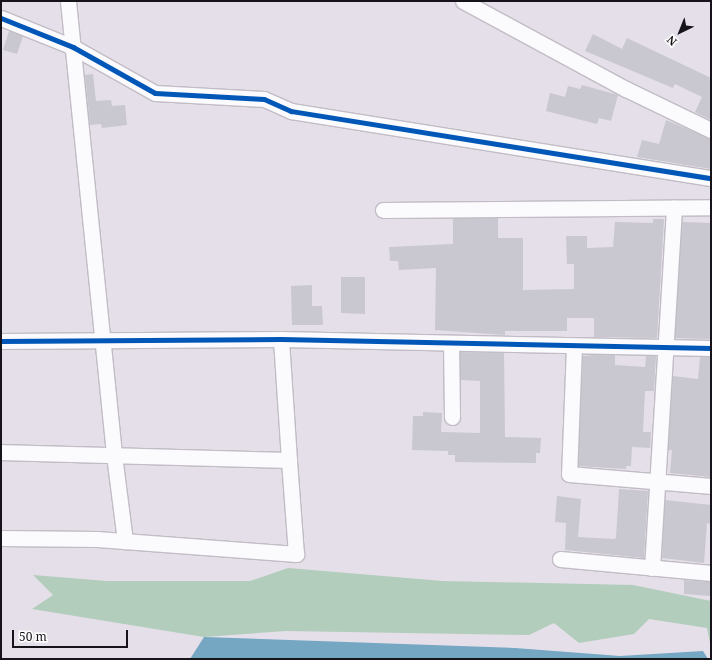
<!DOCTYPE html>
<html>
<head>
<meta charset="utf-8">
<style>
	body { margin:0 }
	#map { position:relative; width:712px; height:660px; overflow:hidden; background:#e5dfea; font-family:"Noto Serif",serif }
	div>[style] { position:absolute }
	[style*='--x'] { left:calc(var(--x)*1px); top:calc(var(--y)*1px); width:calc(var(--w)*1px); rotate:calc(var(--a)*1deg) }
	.green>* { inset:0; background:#b2cdbb }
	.water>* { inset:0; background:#75a6c2 }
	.building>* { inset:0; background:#c9c7d0 }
	.roads { filter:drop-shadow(1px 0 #c1bcc5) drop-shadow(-1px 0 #c1bcc5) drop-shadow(0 1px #c1bcc5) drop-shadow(0 -1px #c1bcc5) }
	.street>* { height:15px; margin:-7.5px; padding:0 7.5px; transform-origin:7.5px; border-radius:7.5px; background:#fbfafc }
	.cycleway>* { height:5px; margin:-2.5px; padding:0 2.5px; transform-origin:2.5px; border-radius:2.5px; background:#0057b8 }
	span { translate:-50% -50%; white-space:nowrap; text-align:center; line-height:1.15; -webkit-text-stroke:3px #fff; paint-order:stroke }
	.frame { position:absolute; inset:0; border:2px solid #17131a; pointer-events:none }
	.north { position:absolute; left:660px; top:12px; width:40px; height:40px; -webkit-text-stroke:3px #fff; paint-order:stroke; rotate:223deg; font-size:11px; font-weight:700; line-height:16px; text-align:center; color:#17131a }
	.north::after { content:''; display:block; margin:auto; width:14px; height:18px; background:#17131a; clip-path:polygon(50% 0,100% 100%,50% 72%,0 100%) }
	.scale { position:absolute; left:12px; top:630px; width:116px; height:18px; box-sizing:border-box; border:2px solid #17131a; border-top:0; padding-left:5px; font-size:12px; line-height:14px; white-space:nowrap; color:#17131a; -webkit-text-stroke:3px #fff; paint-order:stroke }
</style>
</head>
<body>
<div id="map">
	<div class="green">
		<i style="clip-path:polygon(288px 568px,443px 581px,633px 585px,711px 601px,711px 648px,707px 628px,649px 619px,634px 634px,579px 643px,554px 623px,529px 635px,286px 631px,204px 637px,32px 609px,53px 595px,33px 575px,107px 581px,250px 581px)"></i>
	</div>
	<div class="water">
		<i style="clip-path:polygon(204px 637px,515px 648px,620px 656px,703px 651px,708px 659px,190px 659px)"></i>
	</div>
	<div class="building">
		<i style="clip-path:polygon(9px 31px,23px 36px,17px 54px,3px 50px)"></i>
		<i style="clip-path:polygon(593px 34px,622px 49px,627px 38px,711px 78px,711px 120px,695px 112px,702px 97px,675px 84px,673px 88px,585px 51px)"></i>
		<i style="clip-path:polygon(93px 74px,96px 101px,111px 100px,112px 106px,125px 105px,127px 125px,102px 128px,101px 124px,90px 125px,85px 75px)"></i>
		<i style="clip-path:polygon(582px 85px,618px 95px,611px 121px,599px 118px,597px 124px,546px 111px,550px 93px,565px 97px,568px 86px,580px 89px)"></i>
		<i style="clip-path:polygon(666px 120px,711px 139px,711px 169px,637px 157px,642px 140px,659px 144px)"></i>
		<i style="clip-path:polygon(453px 218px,498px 218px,498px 238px,523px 238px,523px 290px,574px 289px,574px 264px,567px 264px,566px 236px,587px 236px,587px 248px,613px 247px,615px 222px,653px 223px,653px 219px,664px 219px,657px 338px,594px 337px,594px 318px,567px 318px,567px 331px,505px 331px,505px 335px,435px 330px,436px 268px,399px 270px,398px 261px,390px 261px,389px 247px,453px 244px)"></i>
		<i style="clip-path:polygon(682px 222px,711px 223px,711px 339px,675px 338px)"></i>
		<i style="clip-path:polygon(341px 277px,365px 277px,365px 314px,341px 313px)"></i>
		<i style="clip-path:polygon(312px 285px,312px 306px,322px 306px,323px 325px,292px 325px,291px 286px)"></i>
		<i style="clip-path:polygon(460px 352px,504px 353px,505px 437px,541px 438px,540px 453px,536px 453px,536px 463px,455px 462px,455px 455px,448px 455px,448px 451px,412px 450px,413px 416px,423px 416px,423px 412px,442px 413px,441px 432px,480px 433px,480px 381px,460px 380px)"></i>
		<i style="clip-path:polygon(594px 355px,615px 355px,615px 365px,645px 367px,646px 356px,656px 356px,654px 391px,645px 391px,643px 432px,651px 432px,650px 448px,632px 447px,631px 466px,626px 466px,626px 469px,578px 466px,583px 356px)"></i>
		<i style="clip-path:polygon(700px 357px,711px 357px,711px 477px,670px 473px,672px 450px,668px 450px,673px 376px,698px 379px)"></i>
		<i style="clip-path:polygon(619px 489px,648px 491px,644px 558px,565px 550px,566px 523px,555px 522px,557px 496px,581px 499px,578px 537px,614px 539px,616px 538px)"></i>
		<i style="clip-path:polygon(665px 500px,711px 505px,711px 524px,707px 523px,704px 563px,662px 558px)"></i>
		<i style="clip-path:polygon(684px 580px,711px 582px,711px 596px,684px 594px)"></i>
	</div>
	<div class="roads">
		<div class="street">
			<i style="--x:68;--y:1;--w:456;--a:84.2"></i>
			<i style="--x:114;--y:455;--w:87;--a:82.7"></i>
			<i style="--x:463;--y:1;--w:185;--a:28.4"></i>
			<i style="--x:626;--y:89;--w:94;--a:25.8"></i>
			<i style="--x:1;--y:18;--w:78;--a:21.9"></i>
			<i style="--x:73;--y:47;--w:94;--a:29.3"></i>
			<i style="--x:155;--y:93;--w:109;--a:3.2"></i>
			<i style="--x:264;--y:99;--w:30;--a:24"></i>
			<i style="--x:291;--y:111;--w:425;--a:9.1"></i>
			<i style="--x:383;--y:210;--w:328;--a:-0.5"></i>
			<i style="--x:1;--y:341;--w:280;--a:-0.4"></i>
			<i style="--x:281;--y:339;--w:430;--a:1.2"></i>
			<i style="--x:451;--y:343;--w:74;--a:89.2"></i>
			<i style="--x:574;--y:346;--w:128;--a:92.2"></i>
			<i style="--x:569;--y:474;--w:143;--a:4.8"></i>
			<i style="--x:1;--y:452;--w:288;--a:1.6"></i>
			<i style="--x:289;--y:460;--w:121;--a:-93.8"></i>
			<i style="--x:1;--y:538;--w:96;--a:0.6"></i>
			<i style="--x:97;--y:539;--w:200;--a:4.3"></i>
			<i style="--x:296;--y:554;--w:94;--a:-94.3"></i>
			<i style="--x:560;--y:559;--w:152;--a:5.3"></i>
			<i style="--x:652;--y:568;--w:361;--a:-86.5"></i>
		</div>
	</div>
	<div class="cycleway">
		<i style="--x:1;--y:18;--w:78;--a:21.9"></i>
		<i style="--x:73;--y:47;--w:94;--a:29.3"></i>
		<i style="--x:155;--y:93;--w:109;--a:3.2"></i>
		<i style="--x:264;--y:99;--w:30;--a:24"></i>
		<i style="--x:291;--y:111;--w:425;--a:9.1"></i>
		<i style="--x:1;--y:341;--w:280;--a:-0.4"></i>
		<i style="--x:281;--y:339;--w:430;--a:1.2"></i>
	</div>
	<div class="frame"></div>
	<div class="north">N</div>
	<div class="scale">50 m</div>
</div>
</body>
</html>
